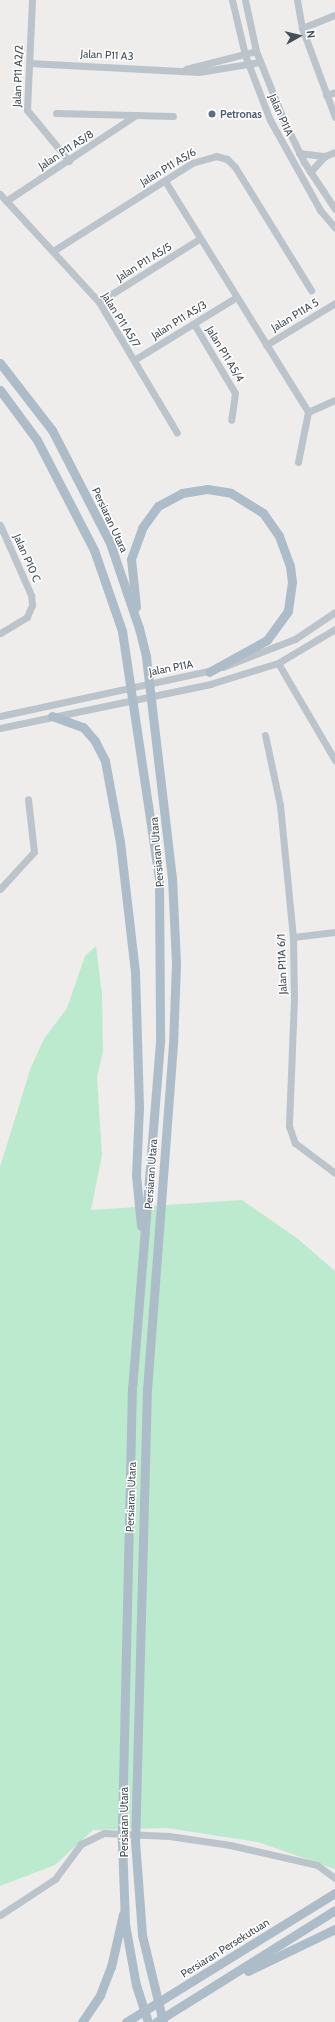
<!DOCTYPE html>
<html>
<head>
<meta charset="utf-8">
<style>
	body { margin:0 }
	#map { position:relative; width:335px; height:2022px; overflow:hidden; background:#efecec; font-family:Cabin,sans-serif }
	div>[style] { position:absolute }
	[style*='--x'] { left:calc(var(--x)*1px); top:calc(var(--y)*1px); width:calc(var(--w)*1px); rotate:calc(var(--a)*1deg) }
	.green>* { inset:0; background:#bceace }
	.minor>* { height:7px; margin:-3.5px; padding:0 3.5px; transform-origin:3.5px; border-radius:3.5px; background:#bbc4cb }
	.major>* { height:9px; margin:-4.5px; padding:0 4.5px; transform-origin:4.5px; border-radius:4.5px; background:#adbcc9 }
	.dots>* { width:11px; height:11px; translate:-50% -50%; box-sizing:border-box; border:2px solid #fff; border-radius:50% }
	span { translate:-50% -50%; white-space:nowrap; text-align:center; line-height:1.15; -webkit-text-stroke:3px #fff; paint-order:stroke }
	.street-label { font-size:11px; color:#465058 }
	.service-label { font-size:11px; color:#4e5e75; font-weight:700 }
	.left { translate:0 -50%; text-align:left }
	.north { position:absolute; left:279px; top:16px; width:40px; height:40px; -webkit-text-stroke:3px #fff; paint-order:stroke; rotate:82deg; font-size:11px; font-weight:700; line-height:16px; text-align:center; color:#465058 }
	.north::after { content:''; display:block; margin:auto; width:14px; height:18px; background:#465058; clip-path:polygon(50% 0,100% 100%,50% 72%,0 100%) }
</style>
</head>
<body>
<div id="map">
	<div class="green">
		<i style="clip-path:polygon(96px 946px,102px 994px,103px 1052px,97px 1077px,102px 1155px,91px 1210px,242px 1200px,298px 1239px,335px 1271px,335px 1869px,258px 1842px,167px 1828px,93px 1830px,55px 1865px,0 1886px,0 1167px,31px 1067px,44px 1039px,67px 1008px,85px 956px)"></i>
	</div>
	<div class="minor">
		<i style="--x:32;--y:0;--w:110;--a:92.6"></i>
		<i style="--x:27;--y:110;--w:66;--a:50.5"></i>
		<i style="--x:232;--y:0;--w:57;--a:76.7"></i>
		<i style="--x:245;--y:55;--w:70;--a:69"></i>
		<i style="--x:270;--y:120;--w:103;--a:60.9"></i>
		<i style="--x:320;--y:210;--w:23;--a:50"></i>
		<i style="--x:245;--y:0;--w:52;--a:77.8"></i>
		<i style="--x:256;--y:51;--w:75;--a:68.2"></i>
		<i style="--x:284;--y:121;--w:46;--a:64"></i>
		<i style="--x:304;--y:162;--w:56;--a:56.6"></i>
		<i style="--x:297;--y:0;--w:28;--a:80"></i>
		<i style="--x:302;--y:28;--w:95;--a:69.7"></i>
		<i style="--x:302;--y:28;--w:35;--a:-22"></i>
		<i style="--x:29;--y:63;--w:170;--a:3"></i>
		<i style="--x:199;--y:72;--w:62;--a:-9.3"></i>
		<i style="--x:186;--y:69;--w:72;--a:-14.4"></i>
		<i style="--x:326;--y:95;--w:9;--a:-18"></i>
		<i style="--x:56;--y:113;--w:117;--a:1.5"></i>
		<i style="--x:299;--y:153;--w:26;--a:7"></i>
		<i style="--x:310;--y:172;--w:22;--a:-47"></i>
		<i style="--x:325;--y:156;--w:11;--a:-22"></i>
		<i style="--x:165;--y:181;--w:272;--a:58.2"></i>
		<i style="--x:308;--y:412;--w:51;--a:101.3"></i>
		<i style="--x:0;--y:194;--w:147;--a:47.5"></i>
		<i style="--x:99;--y:302;--w:152;--a:59.2"></i>
		<i style="--x:6;--y:201;--w:156;--a:-33.5"></i>
		<i style="--x:53;--y:251;--w:165;--a:-32.3"></i>
		<i style="--x:192;--y:163;--w:25;--a:-16"></i>
		<i style="--x:216;--y:156;--w:11;--a:15"></i>
		<i style="--x:227;--y:159;--w:11;--a:45"></i>
		<i style="--x:235;--y:167;--w:145;--a:58.3"></i>
		<i style="--x:99;--y:302;--w:118;--a:-32.2"></i>
		<i style="--x:194;--y:324;--w:80;--a:59.3"></i>
		<i style="--x:235;--y:393;--w:27;--a:98"></i>
		<i style="--x:266;--y:345;--w:81;--a:-31.3"></i>
		<i style="--x:134;--y:360;--w:119;--a:-31.5"></i>
		<i style="--x:308;--y:412;--w:30;--a:-24"></i>
		<i style="--x:0;--y:525;--w:77;--a:66.1"></i>
		<i style="--x:31;--y:595;--w:10;--a:84"></i>
		<i style="--x:32;--y:605;--w:13;--a:113"></i>
		<i style="--x:27;--y:617;--w:31;--a:149"></i>
		<i style="--x:278;--y:663;--w:113;--a:59.6"></i>
		<i style="--x:223;--y:667;--w:77;--a:-21.3"></i>
		<i style="--x:295;--y:639;--w:48;--a:-34"></i>
		<i style="--x:0;--y:716;--w:218;--a:-12.2"></i>
		<i style="--x:0;--y:728;--w:215;--a:-11.8"></i>
		<i style="--x:210;--y:684;--w:71;--a:-17.2"></i>
		<i style="--x:278;--y:663;--w:66;--a:-30.8"></i>
		<i style="--x:265;--y:735;--w:72;--a:77.9"></i>
		<i style="--x:280;--y:805;--w:133;--a:84.4"></i>
		<i style="--x:293;--y:937;--w:62;--a:89.1"></i>
		<i style="--x:294;--y:999;--w:127;--a:92.3"></i>
		<i style="--x:289;--y:1126;--w:18;--a:71"></i>
		<i style="--x:295;--y:1143;--w:50;--a:36.9"></i>
		<i style="--x:0;--y:889;--w:50;--a:-47.4"></i>
		<i style="--x:34;--y:852;--w:53;--a:-96.5"></i>
		<i style="--x:293;--y:937;--w:42;--a:-6.8"></i>
		<i style="--x:0;--y:1915;--w:66;--a:-33.2"></i>
		<i style="--x:55;--y:1879;--w:44;--a:-53.4"></i>
		<i style="--x:81;--y:1844;--w:25;--a:-26"></i>
		<i style="--x:104;--y:1833;--w:65;--a:2.6"></i>
		<i style="--x:169;--y:1836;--w:62;--a:8.4"></i>
		<i style="--x:230;--y:1845;--w:89;--a:12.9"></i>
		<i style="--x:317;--y:1865;--w:22;--a:36"></i>
	</div>
	<div class="major">
		<i style="--x:0;--y:363;--w:85;--a:52.2"></i>
		<i style="--x:52;--y:430;--w:127;--a:62.8"></i>
		<i style="--x:110;--y:543;--w:90;--a:71.2"></i>
		<i style="--x:139;--y:628;--w:30;--a:76"></i>
		<i style="--x:146;--y:657;--w:223;--a:83.3"></i>
		<i style="--x:172;--y:878;--w:86;--a:87.3"></i>
		<i style="--x:176;--y:964;--w:80;--a:92.1"></i>
		<i style="--x:173;--y:1044;--w:345;--a:94.3"></i>
		<i style="--x:147;--y:1388;--w:453;--a:91.5"></i>
		<i style="--x:135;--y:1841;--w:94;--a:85.7"></i>
		<i style="--x:142;--y:1935;--w:89;--a:76.4"></i>
		<i style="--x:0;--y:390;--w:62;--a:53.5"></i>
		<i style="--x:37;--y:440;--w:124;--a:62.6"></i>
		<i style="--x:94;--y:550;--w:86;--a:70.9"></i>
		<i style="--x:122;--y:631;--w:251;--a:81.5"></i>
		<i style="--x:159;--y:879;--w:163;--a:89.6"></i>
		<i style="--x:160;--y:1042;--w:346;--a:94.6"></i>
		<i style="--x:132;--y:1387;--w:454;--a:91.3"></i>
		<i style="--x:122;--y:1841;--w:83;--a:87.9"></i>
		<i style="--x:125;--y:1924;--w:62;--a:79.8"></i>
		<i style="--x:136;--y:1985;--w:39;--a:72"></i>
		<i style="--x:136;--y:607;--w:48;--a:-95.9"></i>
		<i style="--x:131;--y:559;--w:33;--a:-70"></i>
		<i style="--x:142;--y:528;--w:27;--a:-54"></i>
		<i style="--x:158;--y:506;--w:27;--a:-28"></i>
		<i style="--x:182;--y:493;--w:25;--a:-9"></i>
		<i style="--x:207;--y:489;--w:24;--a:9"></i>
		<i style="--x:231;--y:493;--w:38;--a:32"></i>
		<i style="--x:263;--y:513;--w:28;--a:55"></i>
		<i style="--x:279;--y:536;--w:32;--a:70"></i>
		<i style="--x:290;--y:566;--w:16;--a:83"></i>
		<i style="--x:292;--y:582;--w:29;--a:98"></i>
		<i style="--x:288;--y:611;--w:36;--a:126"></i>
		<i style="--x:267;--y:640;--w:66;--a:151.1"></i>
		<i style="--x:52;--y:716;--w:33;--a:20"></i>
		<i style="--x:83;--y:727;--w:18;--a:49"></i>
		<i style="--x:95;--y:741;--w:22;--a:63"></i>
		<i style="--x:105;--y:761;--w:82;--a:79.5"></i>
		<i style="--x:120;--y:842;--w:131;--a:83.4"></i>
		<i style="--x:135;--y:972;--w:135;--a:88.3"></i>
		<i style="--x:139;--y:1107;--w:68;--a:92.5"></i>
		<i style="--x:136;--y:1175;--w:51;--a:84.4"></i>
		<i style="--x:248;--y:1971;--w:97;--a:-25.8"></i>
		<i style="--x:82;--y:2022;--w:32;--a:-56"></i>
		<i style="--x:100;--y:1995;--w:30;--a:-69"></i>
		<i style="--x:111;--y:1967;--w:54;--a:-77.2"></i>
		<i style="--x:126;--y:2022;--w:246;--a:-31.7"></i>
		<i style="--x:156;--y:2022;--w:211;--a:-32"></i>
	</div>
	<div class="dots">
		<i style="left:212px;top:114px;background:#5c6f8a"></i>
	</div>
	<div class="street-label">
		<span style="left:107px;top:55px;rotate:3deg">Jalan P11 A3</span>
		<span style="left:18px;top:76px;rotate:-88deg">Jalan P11 A2/2</span>
		<span style="left:281px;top:115px;rotate:66deg">Jalan P11A</span>
		<span style="left:66px;top:150px;rotate:-33deg">Jalan P11 A5/8</span>
		<span style="left:168px;top:167px;rotate:-31deg">Jalan P11 A5/6</span>
		<span style="left:144px;top:262px;rotate:-32deg">Jalan P11 A5/5</span>
		<span style="left:295px;top:315px;rotate:-31deg">Jalan P11A 5</span>
		<span style="left:121px;top:320px;rotate:58deg">Jalan P11 A5/7</span>
		<span style="left:179px;top:320px;rotate:-32deg">Jalan P11 A5/3</span>
		<span style="left:225px;top:354px;rotate:59deg">Jalan P11 A5/4</span>
		<span style="left:110px;top:520px;rotate:65deg">Persiaran Utara</span>
		<span style="left:27px;top:558px;rotate:66deg">Jalan P10 C</span>
		<span style="left:171px;top:668px;rotate:-11deg">Jalan P11A</span>
		<span style="left:157px;top:852px;rotate:-95deg">Persiaran Utara</span>
		<span style="left:282px;top:964px;rotate:-92deg">Jalan P11A 6/1</span>
		<span style="left:151px;top:1174px;rotate:-86deg">Persiaran Utara</span>
		<span style="left:131px;top:1497px;rotate:-88deg">Persiaran Utara</span>
		<span style="left:124px;top:1822px;rotate:-90deg">Persiaran Utara</span>
		<span style="left:225px;top:1948px;rotate:-32deg">Persiaran Persekutuan</span>
	</div>
	<div class="service-label">
		<span class="left" style="left:220px;top:114px">Petronas</span>
	</div>
	<div class="north">N</div>
</div>
</body>
</html>
